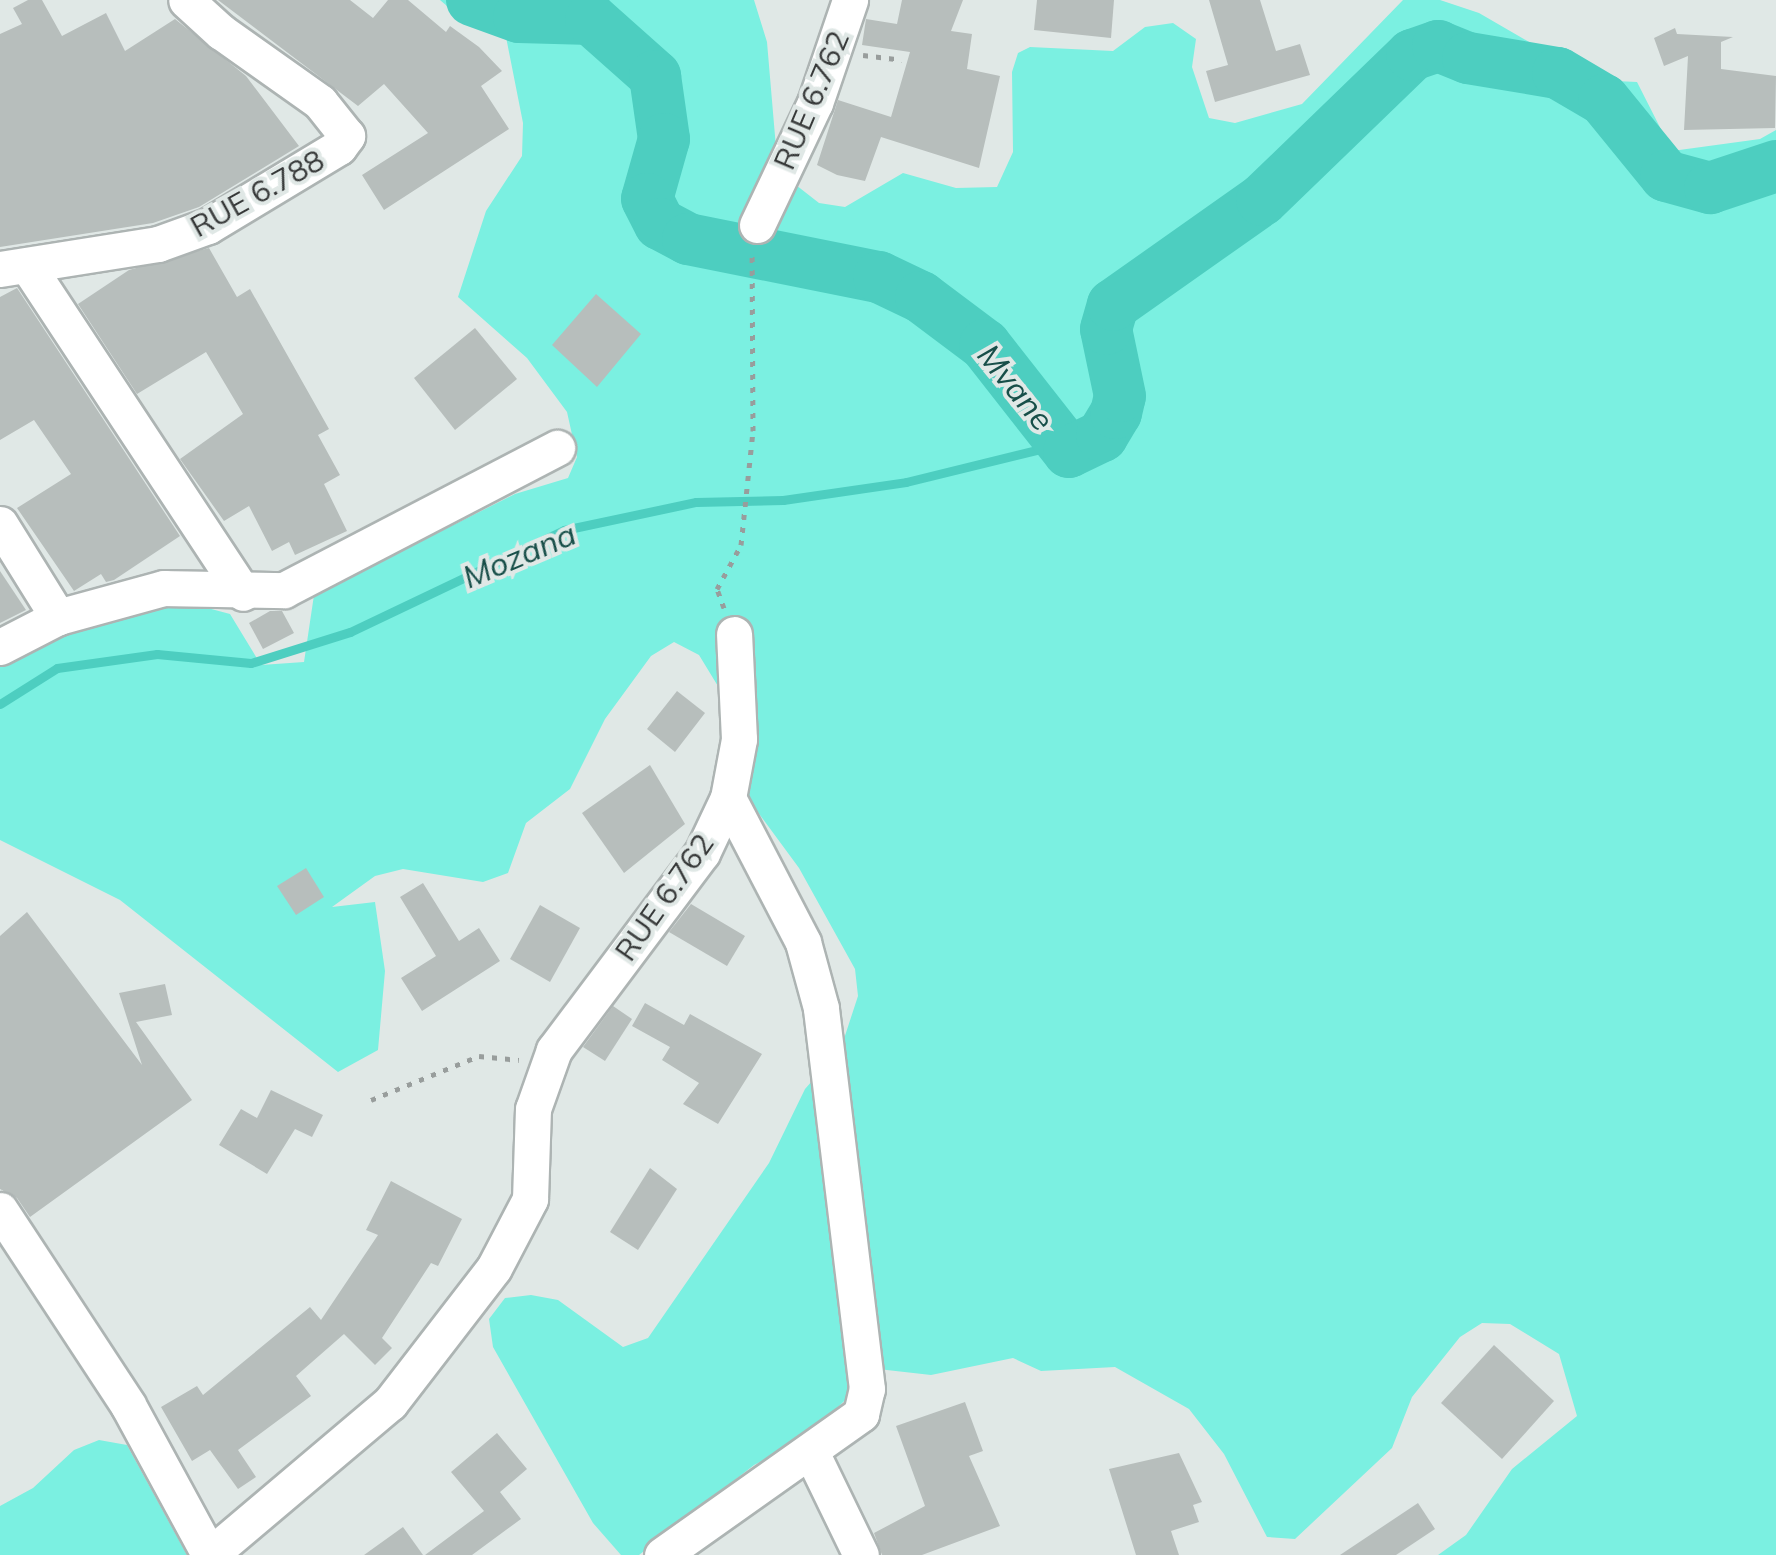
<!DOCTYPE html>
<html>
<head>
<meta charset="utf-8">
<style>
	body { margin:0 }
	#map { position:relative; width:1776px; height:1555px; overflow:hidden; background:#e0e8e6; font-family:Mulish,sans-serif }
	div>[style] { position:absolute }
	[style*='--x'] { left:calc(var(--x)*1px); top:calc(var(--y)*1px); width:calc(var(--w)*1px); rotate:calc(var(--a)*1deg) }
	.green>* { inset:0; background:#7bf0e1 }
	.stream>* { height:9px; margin:-4.5px; padding:0 4.5px; transform-origin:4.5px; border-radius:4.5px; background:#4dcec0 }
	.river>* { height:52px; margin:-26px; padding:0 26px; transform-origin:26px; border-radius:26px; background:#4dcec0 }
	.building>* { inset:0; background:#b7bebc }
	.path>* { height:5px; margin-top:-2.5px; transform-origin:0; background:repeating-linear-gradient(90deg,#989d9c 0 5px,transparent 0 13px) }
	.roads { filter:drop-shadow(2px 0 #adb4b3) drop-shadow(-2px 0 #adb4b3) drop-shadow(0 2px #adb4b3) drop-shadow(0 -2px #adb4b3) }
	.street>* { height:35px; margin:-17.5px; padding:0 17.5px; transform-origin:17.5px; border-radius:17.5px; background:#fff }
	span { translate:-50% -50%; white-space:nowrap; text-align:center; line-height:1.15; -webkit-text-stroke:8px #e0e8e6; paint-order:stroke }
	.street-label { font-size:30px; color:#373939 }
	.water-label { font-size:32px; color:#184f49; font-style:italic }
</style>
</head>
<body>
<div id="map">
	<div class="green">
		<i style="clip-path:polygon(440px 0,754px 0,767px 42px,778px 171px,819px 203px,845px 207px,903px 173px,956px 188px,997px 187px,1013px 152px,1012px 72px,1018px 53px,1030px 47px,1113px 51px,1145px 27px,1173px 23px,1196px 39px,1192px 67px,1209px 118px,1235px 123px,1302px 104px,1403px 0,1440px 0,1479px 13px,1595px 80px,1637px 82px,1672px 151px,1760px 139px,1776px 130px,1776px 1555px,1438px 1555px,1466px 1535px,1512px 1469px,1577px 1416px,1559px 1354px,1510px 1324px,1482px 1323px,1460px 1337px,1412px 1397px,1392px 1448px,1295px 1539px,1267px 1537px,1224px 1454px,1189px 1409px,1115px 1367px,1041px 1371px,1013px 1358px,931px 1375px,878px 1369px,801px 1442px,754px 1465px,639px 1555px,621px 1555px,593px 1523px,493px 1347px,489px 1319px,505px 1298px,531px 1295px,558px 1300px,623px 1347px,648px 1338px,769px 1163px,805px 1089px,841px 1048px,858px 996px,855px 969px,799px 868px,735px 781px,727px 701px,699px 655px,674px 642px,651px 656px,605px 719px,570px 789px,526px 823px,508px 873px,483px 882px,403px 869px,375px 876px,332px 907px,375px 902px,385px 971px,378px 1050px,338px 1072px,120px 900px,0 840px,0 654px,87px 619px,185px 602px,230px 614px,261px 665px,304px 662px,314px 595px,515px 494px,568px 478px,577px 457px,567px 412px,527px 358px,458px 297px,486px 211px,522px 156px,523px 123px,506px 37px,461px 18px)"></i>
		<i style="clip-path:polygon(99px 1440px,127px 1445px,187px 1555px,0 1555px,0 1506px,33px 1488px,74px 1450px)"></i>
	</div>
	<div class="stream">
		<i style="--x:0;--y:704;--w:67;--a:-32.3"></i>
		<i style="--x:57;--y:668;--w:101;--a:-8"></i>
		<i style="--x:157;--y:654;--w:94;--a:5.5"></i>
		<i style="--x:251;--y:663;--w:104;--a:-17.4"></i>
		<i style="--x:350;--y:632;--w:237;--a:-25.5"></i>
		<i style="--x:564;--y:530;--w:135;--a:-12"></i>
		<i style="--x:696;--y:502;--w:87;--a:-1.3"></i>
		<i style="--x:783;--y:500;--w:124;--a:-8.3"></i>
		<i style="--x:906;--y:482;--w:155;--a:-13.8"></i>
	</div>
	<div class="river">
		<i style="--x:472;--y:0;--w:50;--a:19.9"></i>
		<i style="--x:519;--y:17;--w:72;--a:1.6"></i>
		<i style="--x:591;--y:19;--w:86;--a:41.7"></i>
		<i style="--x:655;--y:76;--w:64;--a:81.9"></i>
		<i style="--x:664;--y:139;--w:62;--a:105.8"></i>
		<i style="--x:647;--y:199;--w:28;--a:63"></i>
		<i style="--x:660;--y:224;--w:32;--a:28"></i>
		<i style="--x:688;--y:239;--w:195;--a:11.3"></i>
		<i style="--x:879;--y:277;--w:47;--a:25.5"></i>
		<i style="--x:921;--y:297;--w:80;--a:36.9"></i>
		<i style="--x:985;--y:345;--w:136;--a:51.9"></i>
		<i style="--x:1069;--y:452;--w:37;--a:-26"></i>
		<i style="--x:1102;--y:436;--w:27;--a:-59"></i>
		<i style="--x:1116;--y:413;--w:17;--a:-77"></i>
		<i style="--x:1120;--y:396;--w:68;--a:-101.8"></i>
		<i style="--x:1106;--y:329;--w:25;--a:-74"></i>
		<i style="--x:1113;--y:305;--w:182;--a:-35.2"></i>
		<i style="--x:1262;--y:200;--w:209;--a:-44"></i>
		<i style="--x:1412;--y:55;--w:28;--a:-19"></i>
		<i style="--x:1438;--y:46;--w:32;--a:22"></i>
		<i style="--x:1468;--y:58;--w:91;--a:9.5"></i>
		<i style="--x:1558;--y:73;--w:53;--a:30.4"></i>
		<i style="--x:1604;--y:100;--w:98;--a:50.8"></i>
		<i style="--x:1666;--y:176;--w:46;--a:15.3"></i>
		<i style="--x:1710;--y:188;--w:70;--a:-18.4"></i>
	</div>
	<div class="building">
		<i style="clip-path:polygon(28px 0,42px 0,62px 36px,106px 13px,125px 51px,175px 19px,246px 76px,299px 146px,199px 207px,153px 223px,0 247px,0 34px,22px 24px,13px 8px)"></i>
		<i style="clip-path:polygon(218px 0,350px 0,373px 18px,388px 0,408px 0,446px 32px,450px 26px,479px 47px,502px 71px,481px 86px,509px 129px,384px 210px,362px 175px,428px 133px,384px 84px,358px 106px)"></i>
		<i style="clip-path:polygon(902px 0,963px 0,951px 31px,972px 34px,967px 69px,1000px 76px,979px 168px,881px 137px,865px 181px,837px 175px,817px 165px,838px 100px,891px 117px,910px 52px,862px 45px,866px 19px,897px 24px)"></i>
		<i style="clip-path:polygon(1037px 0,1114px 0,1111px 38px,1034px 30px)"></i>
		<i style="clip-path:polygon(1209px 0,1260px 0,1276px 51px,1300px 44px,1310px 75px,1215px 102px,1206px 71px,1228px 65px)"></i>
		<i style="clip-path:polygon(1675px 28px,1677px 34px,1733px 37px,1721px 42px,1721px 69px,1776px 76px,1775px 128px,1684px 130px,1688px 56px,1664px 66px,1654px 38px)"></i>
		<i style="clip-path:polygon(209px 248px,237px 297px,250px 289px,329px 429px,318px 435px,340px 475px,324px 484px,347px 531px,295px 555px,289px 542px,272px 551px,249px 506px,224px 521px,180px 459px,243px 414px,206px 352px,137px 394px,78px 304px,129px 270px)"></i>
		<i style="clip-path:polygon(17px 288px,180px 536px,114px 580px,106px 582px,101px 574px,74px 591px,17px 508px,71px 474px,34px 420px,0 440px,0 297px)"></i>
		<i style="clip-path:polygon(596px 294px,641px 334px,597px 387px,552px 345px)"></i>
		<i style="clip-path:polygon(475px 328px,517px 379px,455px 430px,414px 378px)"></i>
		<i style="clip-path:polygon(0 571px,26px 610px,0 623px)"></i>
		<i style="clip-path:polygon(270px 611px,282px 611px,294px 633px,263px 649px,249px 623px)"></i>
		<i style="clip-path:polygon(677px 691px,705px 713px,675px 752px,647px 729px)"></i>
		<i style="clip-path:polygon(650px 765px,685px 824px,624px 873px,582px 813px)"></i>
		<i style="clip-path:polygon(306px 868px,324px 897px,296px 915px,277px 886px)"></i>
		<i style="clip-path:polygon(423px 883px,459px 941px,479px 928px,500px 961px,422px 1011px,401px 978px,436px 956px,400px 897px)"></i>
		<i style="clip-path:polygon(691px 904px,745px 936px,727px 966px,669px 932px)"></i>
		<i style="clip-path:polygon(540px 905px,580px 928px,550px 982px,510px 959px)"></i>
		<i style="clip-path:polygon(27px 912px,142px 1065px,119px 993px,165px 984px,172px 1015px,136px 1022px,192px 1100px,30px 1217px,17px 1198px,0 1189px,0 936px)"></i>
		<i style="clip-path:polygon(645px 1003px,684px 1025px,690px 1014px,762px 1054px,718px 1124px,683px 1104px,699px 1083px,662px 1060px,670px 1047px,632px 1026px)"></i>
		<i style="clip-path:polygon(613px 1006px,632px 1019px,605px 1061px,583px 1047px)"></i>
		<i style="clip-path:polygon(271px 1090px,323px 1115px,312px 1137px,295px 1129px,267px 1174px,219px 1145px,241px 1109px,257px 1118px)"></i>
		<i style="clip-path:polygon(650px 1168px,677px 1189px,638px 1250px,610px 1232px)"></i>
		<i style="clip-path:polygon(391px 1181px,462px 1219px,438px 1266px,431px 1263px,382px 1338px,392px 1348px,375px 1365px,344px 1334px,296px 1376px,311px 1396px,238px 1450px,256px 1477px,238px 1489px,210px 1450px,192px 1461px,161px 1407px,197px 1386px,203px 1395px,310px 1307px,321px 1320px,378px 1235px,366px 1230px)"></i>
		<i style="clip-path:polygon(1494px 1345px,1554px 1401px,1502px 1459px,1441px 1403px)"></i>
		<i style="clip-path:polygon(965px 1402px,983px 1451px,969px 1456px,1000px 1526px,922px 1555px,882px 1555px,874px 1533px,925px 1506px,896px 1426px)"></i>
		<i style="clip-path:polygon(497px 1433px,527px 1469px,500px 1492px,521px 1519px,472px 1555px,425px 1555px,484px 1511px,451px 1472px)"></i>
		<i style="clip-path:polygon(1179px 1453px,1202px 1502px,1193px 1505px,1199px 1522px,1171px 1531px,1179px 1555px,1136px 1555px,1109px 1469px)"></i>
		<i style="clip-path:polygon(1418px 1503px,1435px 1529px,1396px 1555px,1340px 1555px)"></i>
		<i style="clip-path:polygon(403px 1527px,423px 1555px,364px 1555px)"></i>
	</div>
	<div class="path">
		<i style="--x:863;--y:55;--w:39;--a:7"></i>
		<i style="--x:724;--y:608;--w:20;--a:-110"></i>
		<i style="--x:717;--y:589;--w:50;--a:-61.4"></i>
		<i style="--x:741;--y:545;--w:115;--a:-84"></i>
		<i style="--x:753;--y:431;--w:178;--a:-90.3"></i>
		<i style="--x:371;--y:1100;--w:117;--a:-22.2"></i>
		<i style="--x:479;--y:1056;--w:40;--a:5.7"></i>
	</div>
	<div class="roads">
		<div class="street">
			<i style="--x:757;--y:225;--w:135;--a:-64.6"></i>
			<i style="--x:815;--y:103;--w:109;--a:-71.2"></i>
			<i style="--x:29;--y:268;--w:389;--a:56.6"></i>
			<i style="--x:0;--y:269;--w:160;--a:-9"></i>
			<i style="--x:158;--y:244;--w:53;--a:-19.8"></i>
			<i style="--x:208;--y:226;--w:153;--a:-31.1"></i>
			<i style="--x:339;--y:147;--w:14;--a:-54"></i>
			<i style="--x:347;--y:136;--w:43;--a:-128.5"></i>
			<i style="--x:320;--y:102;--w:121;--a:-144.7"></i>
			<i style="--x:221;--y:32;--w:47;--a:-137.6"></i>
			<i style="--x:0;--y:524;--w:110;--a:58.1"></i>
			<i style="--x:0;--y:647;--w:65;--a:-27.3"></i>
			<i style="--x:58;--y:617;--w:110;--a:-15.3"></i>
			<i style="--x:164;--y:588;--w:120;--a:1"></i>
			<i style="--x:284;--y:590;--w:308;--a:-27.5"></i>
			<i style="--x:0;--y:1210;--w:233;--a:56.7"></i>
			<i style="--x:128;--y:1405;--w:170;--a:61.5"></i>
			<i style="--x:811;--y:1452;--w:114;--a:64.1"></i>
			<i style="--x:210;--y:1555;--w:236;--a:-40.2"></i>
			<i style="--x:390;--y:1403;--w:170;--a:-52.4"></i>
			<i style="--x:494;--y:1268;--w:78;--a:-62.4"></i>
			<i style="--x:530;--y:1199;--w:90;--a:-88.1"></i>
			<i style="--x:533;--y:1109;--w:63;--a:-70.4"></i>
			<i style="--x:554;--y:1050;--w:246;--a:-53.1"></i>
			<i style="--x:702;--y:853;--w:61;--a:-64.7"></i>
			<i style="--x:728;--y:798;--w:60;--a:-79.4"></i>
			<i style="--x:739;--y:739;--w:105;--a:-92.7"></i>
			<i style="--x:662;--y:1555;--w:244;--a:-35.3"></i>
			<i style="--x:861;--y:1414;--w:26;--a:-77"></i>
			<i style="--x:867;--y:1389;--w:384;--a:-96.9"></i>
			<i style="--x:821;--y:1008;--w:68;--a:-105.3"></i>
			<i style="--x:803;--y:942;--w:162;--a:-117.5"></i>
		</div>
	</div>
	<div class="street-label">
		<span style="left:811px;top:100px;rotate:-67deg">RUE 6.762</span>
		<span style="left:257px;top:193px;rotate:-29deg">RUE 6.788</span>
		<span style="left:664px;top:897px;rotate:-55deg">RUE 6.762</span>
	</div>
	<div class="water-label">
		<span style="left:1016px;top:387px;rotate:51deg">Mvane</span>
		<span style="left:519px;top:555px;rotate:-23deg">Mozana</span>
	</div>
</div>
</body>
</html>
